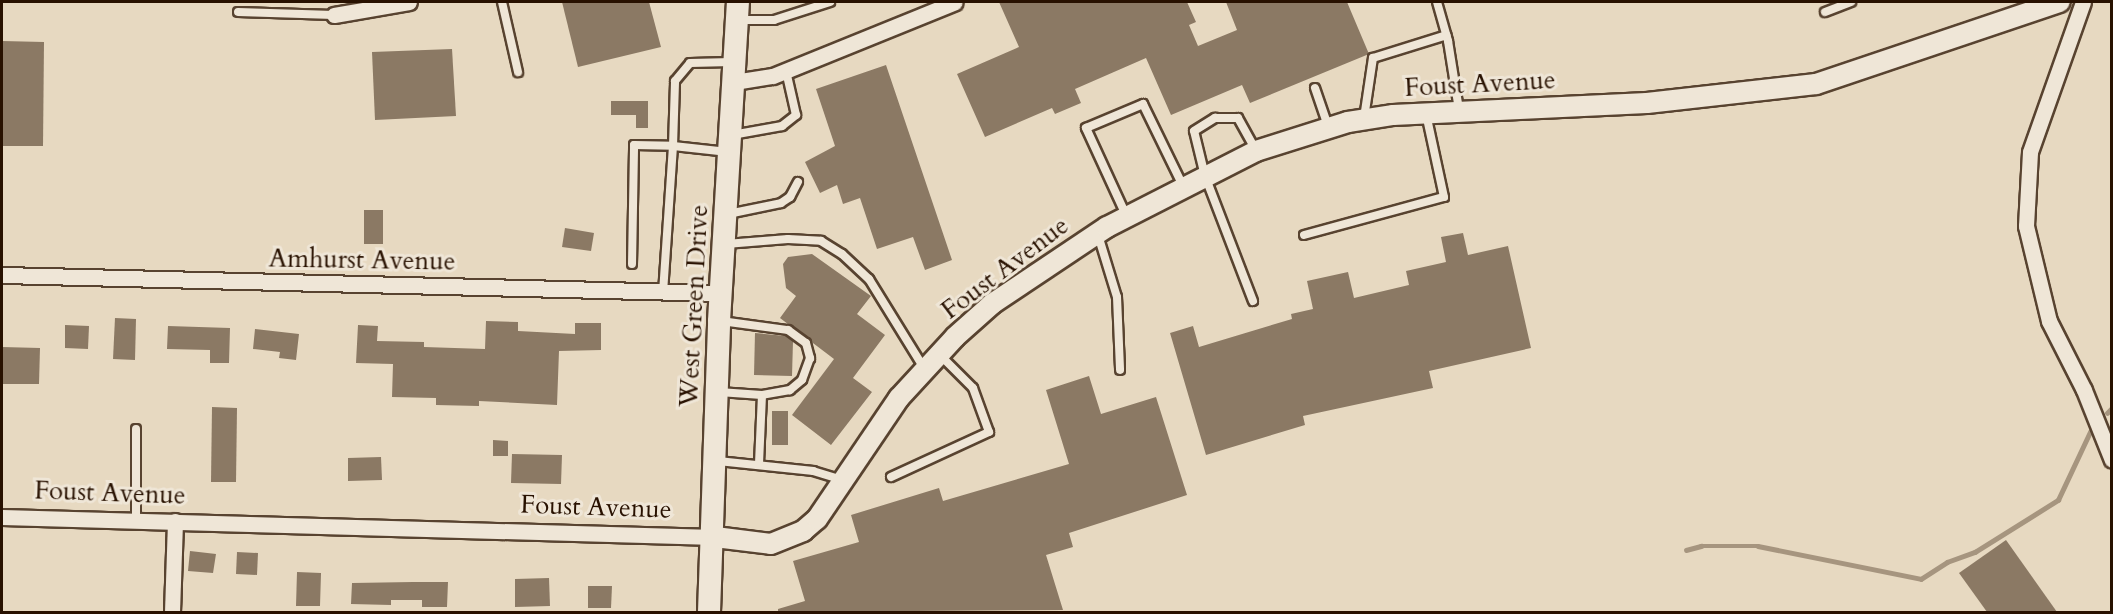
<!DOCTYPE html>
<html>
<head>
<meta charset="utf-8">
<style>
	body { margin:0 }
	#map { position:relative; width:2113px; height:614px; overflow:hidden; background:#e7d9c1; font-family:Cardo,serif }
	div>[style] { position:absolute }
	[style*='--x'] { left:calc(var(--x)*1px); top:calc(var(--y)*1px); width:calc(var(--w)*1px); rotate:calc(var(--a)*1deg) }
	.stream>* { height:4.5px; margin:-2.25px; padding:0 2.25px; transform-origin:2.25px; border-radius:2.25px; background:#a6957f }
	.building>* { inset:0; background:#8b7964 }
	.roads { filter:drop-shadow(2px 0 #584330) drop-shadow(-2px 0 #584330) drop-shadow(0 2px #584330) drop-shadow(0 -2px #584330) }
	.service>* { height:8px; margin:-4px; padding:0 4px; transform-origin:4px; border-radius:4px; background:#efe6d7 }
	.minor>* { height:15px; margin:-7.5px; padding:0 7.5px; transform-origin:7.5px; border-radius:7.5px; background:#efe6d7 }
	.tertiary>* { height:20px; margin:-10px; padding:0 10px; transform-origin:10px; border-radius:10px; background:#efe6d7 }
	.secondary>* { height:22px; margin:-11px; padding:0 11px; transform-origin:11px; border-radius:11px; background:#efe6d7 }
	span { translate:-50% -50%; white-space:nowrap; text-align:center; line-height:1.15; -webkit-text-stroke:6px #efe6d7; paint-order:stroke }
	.street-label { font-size:26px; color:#281100 }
	.frame { position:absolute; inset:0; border:3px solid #281100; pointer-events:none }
</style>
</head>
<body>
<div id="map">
	<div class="stream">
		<i style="--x:2107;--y:413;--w:7;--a:-45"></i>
		<i style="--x:1686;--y:550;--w:16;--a:-15"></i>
		<i style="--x:1701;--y:546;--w:57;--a:0"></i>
		<i style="--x:1758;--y:546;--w:166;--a:11.4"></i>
		<i style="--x:1921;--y:579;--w:31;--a:-33"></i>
		<i style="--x:1947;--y:562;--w:30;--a:-20"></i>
		<i style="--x:1975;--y:552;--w:98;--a:-32.1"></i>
		<i style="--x:2058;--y:500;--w:75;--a:-64.8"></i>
	</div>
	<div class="building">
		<i style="clip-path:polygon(562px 2px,649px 2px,661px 47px,578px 67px)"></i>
		<i style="clip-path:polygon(999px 2px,1187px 2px,1196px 22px,1189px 25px,1198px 46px,1237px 30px,1226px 2px,1347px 2px,1369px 54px,1250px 103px,1242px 85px,1171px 115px,1146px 58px,1075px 89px,1081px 103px,1055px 114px,1052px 108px,985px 137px,957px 74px,1019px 47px)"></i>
		<i style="clip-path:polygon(2px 41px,44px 42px,43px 146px,2px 146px)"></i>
		<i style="clip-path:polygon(452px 49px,456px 116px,375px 120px,372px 52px)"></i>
		<i style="clip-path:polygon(886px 65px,952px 260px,925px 270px,913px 237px,877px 249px,860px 198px,843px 204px,837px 185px,820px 193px,805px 162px,835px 146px,816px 89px)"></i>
		<i style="clip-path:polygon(611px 101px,648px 101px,648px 128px,636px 128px,636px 115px,611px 115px)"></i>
		<i style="clip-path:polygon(364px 210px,383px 210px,383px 244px,364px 244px)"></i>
		<i style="clip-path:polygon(565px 228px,594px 233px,591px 251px,562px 247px)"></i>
		<i style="clip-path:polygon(1463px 233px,1468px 255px,1508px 246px,1531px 348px,1429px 371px,1433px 388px,1303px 416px,1305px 425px,1206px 455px,1170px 333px,1193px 326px,1199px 347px,1292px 319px,1291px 314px,1313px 309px,1307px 281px,1348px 272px,1354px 298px,1409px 285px,1406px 271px,1446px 262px,1441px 237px)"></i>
		<i style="clip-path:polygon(812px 254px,871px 296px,857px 314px,885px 335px,853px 378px,872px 392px,831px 445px,792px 415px,834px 359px,780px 318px,796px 296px,786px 288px,783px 264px,788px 257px)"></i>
		<i style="clip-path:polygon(115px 318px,136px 319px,135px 360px,113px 359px)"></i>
		<i style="clip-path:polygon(486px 321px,518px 322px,518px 331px,575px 334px,575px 323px,601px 323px,601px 350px,559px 351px,557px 405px,479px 401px,479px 406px,436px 405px,436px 398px,392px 397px,393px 364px,356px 363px,358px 325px,378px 326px,377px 341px,424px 342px,424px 347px,485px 349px)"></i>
		<i style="clip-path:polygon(65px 325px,89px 326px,88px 349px,65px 348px)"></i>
		<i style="clip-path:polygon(168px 326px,230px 328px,229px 363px,210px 363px,210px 350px,167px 349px)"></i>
		<i style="clip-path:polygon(255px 329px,299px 334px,296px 360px,279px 358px,280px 352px,253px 349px)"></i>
		<i style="clip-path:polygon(755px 333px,786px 336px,793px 341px,792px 376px,754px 375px)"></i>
		<i style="clip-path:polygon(2px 347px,40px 348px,39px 384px,2px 384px)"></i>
		<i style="clip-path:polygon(1089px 376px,1101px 414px,1156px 397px,1187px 495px,1069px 533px,1073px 547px,1046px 555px,1063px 610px,778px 612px,778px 609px,805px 601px,793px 561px,859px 542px,851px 515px,939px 488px,943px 501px,1069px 464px,1046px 390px)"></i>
		<i style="clip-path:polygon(212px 407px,237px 408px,236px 482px,211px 482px)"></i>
		<i style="clip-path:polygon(772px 411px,788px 411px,788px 445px,772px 445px)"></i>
		<i style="clip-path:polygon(493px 440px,508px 441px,508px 456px,493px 456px)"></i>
		<i style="clip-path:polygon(512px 454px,562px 455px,561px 484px,511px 483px)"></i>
		<i style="clip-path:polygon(381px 457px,382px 480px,348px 481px,348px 458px)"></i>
		<i style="clip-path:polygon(2006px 540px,2057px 612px,1987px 612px,1959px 573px)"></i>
		<i style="clip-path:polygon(190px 551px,216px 554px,213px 573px,188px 571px)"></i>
		<i style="clip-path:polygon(237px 552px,258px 553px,257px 575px,236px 574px)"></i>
		<i style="clip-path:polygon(297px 572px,321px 573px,320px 606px,296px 606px)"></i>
		<i style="clip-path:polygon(549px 578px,550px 606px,515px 607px,515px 579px)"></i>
		<i style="clip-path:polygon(413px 582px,448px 582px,447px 607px,422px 607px,422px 600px,391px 600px,391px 605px,351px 604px,352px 583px)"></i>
		<i style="clip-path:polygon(588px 586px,612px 586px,611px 608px,588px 608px)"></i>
	</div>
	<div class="roads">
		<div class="service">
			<i style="--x:502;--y:2;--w:72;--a:77.1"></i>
			<i style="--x:1437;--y:2;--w:41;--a:74.2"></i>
			<i style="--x:1448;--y:41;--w:70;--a:80.9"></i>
			<i style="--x:238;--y:12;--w:96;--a:1.8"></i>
			<i style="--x:1825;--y:12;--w:28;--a:-21"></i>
			<i style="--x:739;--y:20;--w:35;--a:0"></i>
			<i style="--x:774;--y:20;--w:59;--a:-17.8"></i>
			<i style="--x:1315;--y:88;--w:40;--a:71.1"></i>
			<i style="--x:1364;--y:118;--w:61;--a:-81.5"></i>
			<i style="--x:1373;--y:58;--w:77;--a:-17.3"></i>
			<i style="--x:732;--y:135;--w:51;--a:-10.2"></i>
			<i style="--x:782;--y:126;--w:18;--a:-38"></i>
			<i style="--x:796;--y:115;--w:45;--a:-102.8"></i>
			<i style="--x:728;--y:152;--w:55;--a:-173.8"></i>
			<i style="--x:673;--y:146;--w:65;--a:-88.2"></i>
			<i style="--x:675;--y:81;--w:23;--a:-50"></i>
			<i style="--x:690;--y:63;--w:42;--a:-1.4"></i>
			<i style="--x:728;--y:214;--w:54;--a:-11.7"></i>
			<i style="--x:781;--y:203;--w:11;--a:-34"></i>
			<i style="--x:790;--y:197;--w:17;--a:-62"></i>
			<i style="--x:1126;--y:215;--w:96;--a:-114.7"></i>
			<i style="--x:1086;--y:128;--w:62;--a:-22.8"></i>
			<i style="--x:1143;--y:104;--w:91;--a:64"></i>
			<i style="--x:1098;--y:235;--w:65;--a:73"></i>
			<i style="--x:1117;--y:297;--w:73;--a:87.6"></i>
			<i style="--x:1304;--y:235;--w:145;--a:-15.2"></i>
			<i style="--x:1444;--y:197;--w:85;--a:-102.2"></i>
			<i style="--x:726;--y:244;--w:62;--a:-4.6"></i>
			<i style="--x:788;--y:239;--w:33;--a:3"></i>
			<i style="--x:821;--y:241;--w:25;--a:32"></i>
			<i style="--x:842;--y:254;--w:37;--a:43"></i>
			<i style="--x:869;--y:279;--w:105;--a:58.3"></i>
			<i style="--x:632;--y:264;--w:119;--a:-89"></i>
			<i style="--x:634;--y:145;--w:39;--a:1"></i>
			<i style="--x:673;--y:146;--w:146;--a:93.9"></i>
			<i style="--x:1253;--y:301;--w:134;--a:-111"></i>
			<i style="--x:1205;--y:176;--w:46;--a:-103.7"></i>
			<i style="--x:1194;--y:131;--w:25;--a:-32"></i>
			<i style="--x:1215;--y:118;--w:23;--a:0"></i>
			<i style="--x:1238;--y:118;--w:37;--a:61"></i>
			<i style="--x:721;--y:321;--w:68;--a:7.7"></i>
			<i style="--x:788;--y:330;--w:22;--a:36"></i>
			<i style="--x:806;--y:343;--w:16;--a:75"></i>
			<i style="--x:810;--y:358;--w:23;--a:110"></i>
			<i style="--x:802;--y:380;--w:16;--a:140"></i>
			<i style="--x:790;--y:390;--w:28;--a:170"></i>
			<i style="--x:719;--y:392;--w:43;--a:4"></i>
			<i style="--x:762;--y:395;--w:69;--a:92.5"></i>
			<i style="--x:718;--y:461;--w:96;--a:6"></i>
			<i style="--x:813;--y:471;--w:30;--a:17"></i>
			<i style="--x:891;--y:477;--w:108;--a:-24.7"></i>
			<i style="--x:989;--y:432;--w:47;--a:-110"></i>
			<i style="--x:973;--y:388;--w:47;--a:-135"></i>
			<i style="--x:136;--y:520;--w:91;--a:-90"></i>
		</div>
		<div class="minor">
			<i style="--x:2083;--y:2;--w:159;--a:109.5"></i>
			<i style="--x:2030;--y:152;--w:74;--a:93.1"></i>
			<i style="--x:2026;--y:226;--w:98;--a:76.4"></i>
			<i style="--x:2049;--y:321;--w:77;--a:63.1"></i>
			<i style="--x:2084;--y:390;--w:75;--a:68.2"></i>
			<i style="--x:334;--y:15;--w:76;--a:-9.8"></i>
			<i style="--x:734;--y:82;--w:39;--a:-9"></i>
			<i style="--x:773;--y:76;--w:196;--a:-22.1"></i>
			<i style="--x:2;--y:275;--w:719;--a:1.43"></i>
			<i style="--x:2;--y:517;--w:713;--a:1.61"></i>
			<i style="--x:172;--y:612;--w:91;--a:-88.1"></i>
		</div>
		<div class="tertiary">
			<i style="--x:715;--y:537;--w:56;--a:7.1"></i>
			<i style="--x:771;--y:544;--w:35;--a:-22"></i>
			<i style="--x:803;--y:531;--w:18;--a:-41"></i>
			<i style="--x:817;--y:519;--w:146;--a:-55.9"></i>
			<i style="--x:899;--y:398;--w:83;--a:-47.4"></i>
			<i style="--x:955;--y:337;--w:50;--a:-41.7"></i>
			<i style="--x:992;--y:304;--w:138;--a:-33.8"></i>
			<i style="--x:1107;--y:227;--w:167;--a:-27"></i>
			<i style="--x:1256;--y:151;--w:96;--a:-17.5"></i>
			<i style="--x:1348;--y:122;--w:46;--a:-8.8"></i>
			<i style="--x:1393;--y:115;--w:254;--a:-2.7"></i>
			<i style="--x:1647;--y:103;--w:170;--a:-6.4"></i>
			<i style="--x:1816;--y:84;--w:257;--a:-18.6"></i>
		</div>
		<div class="secondary">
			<i style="--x:709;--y:612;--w:291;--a:-88"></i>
			<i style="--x:719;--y:321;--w:320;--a:-86.6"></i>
		</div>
	</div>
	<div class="street-label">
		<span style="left:1480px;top:84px;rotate:-3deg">Foust Avenue</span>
		<span style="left:362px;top:260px;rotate:1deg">Amhurst Avenue</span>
		<span style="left:1005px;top:268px;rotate:-37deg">Foust Avenue</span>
		<span style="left:694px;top:306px;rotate:-87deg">West Green Drive</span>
		<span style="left:110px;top:493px;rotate:2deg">Foust Avenue</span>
		<span style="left:596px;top:507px;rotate:2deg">Foust Avenue</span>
	</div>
	<div class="frame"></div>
</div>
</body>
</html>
